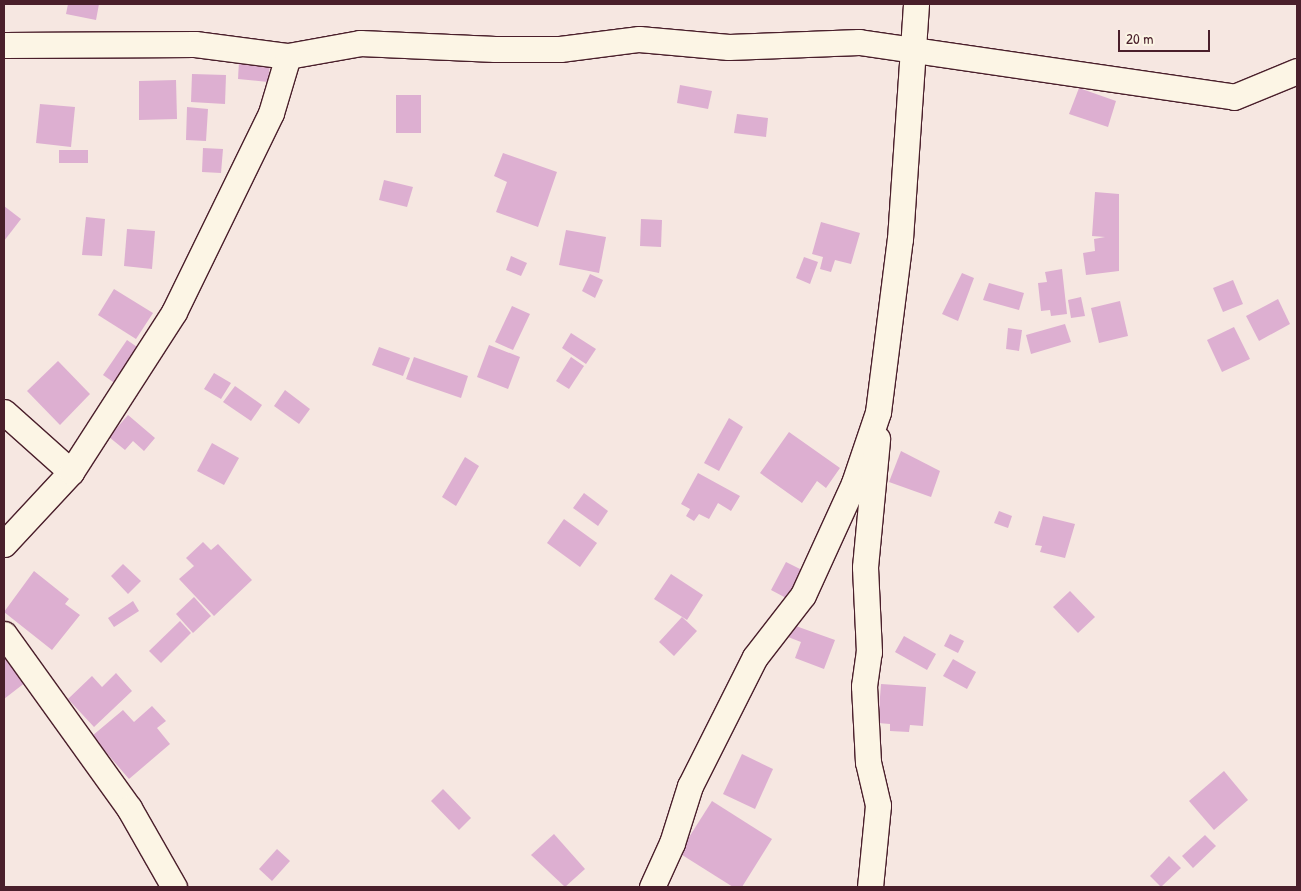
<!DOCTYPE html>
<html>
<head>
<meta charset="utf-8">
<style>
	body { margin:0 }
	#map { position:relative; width:1301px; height:891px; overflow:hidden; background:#f6e7e1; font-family:"Patrick Hand",sans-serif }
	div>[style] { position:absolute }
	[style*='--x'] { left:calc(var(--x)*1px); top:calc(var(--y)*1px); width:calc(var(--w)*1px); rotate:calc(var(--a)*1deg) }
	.building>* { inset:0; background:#ddafd1 }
	.roads { filter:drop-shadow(1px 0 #4a1f2b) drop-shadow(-1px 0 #4a1f2b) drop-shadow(0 1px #4a1f2b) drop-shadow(0 -1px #4a1f2b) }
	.minor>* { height:25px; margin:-12.5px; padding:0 12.5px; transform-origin:12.5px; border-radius:12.5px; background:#fcf5e5 }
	span { translate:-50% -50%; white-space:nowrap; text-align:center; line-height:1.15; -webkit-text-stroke:5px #fcf5e5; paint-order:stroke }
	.frame { position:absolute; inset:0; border:5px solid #4a1f2b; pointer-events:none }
	.scale { position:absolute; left:1118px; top:30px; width:92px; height:22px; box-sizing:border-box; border:2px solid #4a1f2b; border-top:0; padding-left:6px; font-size:15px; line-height:18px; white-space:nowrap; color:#4a1f2b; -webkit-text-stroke:4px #fcf5e5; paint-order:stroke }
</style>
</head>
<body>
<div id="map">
	<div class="building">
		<i style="clip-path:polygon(68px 4px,99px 4px,96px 20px,66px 14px)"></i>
		<i style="clip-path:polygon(239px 61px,270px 64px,268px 82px,238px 79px)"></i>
		<i style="clip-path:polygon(192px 74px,226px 75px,225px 104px,191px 102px)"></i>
		<i style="clip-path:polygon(176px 80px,177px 119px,139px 120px,139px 81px)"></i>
		<i style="clip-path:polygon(680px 85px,712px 91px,708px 109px,677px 103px)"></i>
		<i style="clip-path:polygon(1079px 88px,1116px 101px,1108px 127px,1069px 114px)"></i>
		<i style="clip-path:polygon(396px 95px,421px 95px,421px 133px,396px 133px)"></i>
		<i style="clip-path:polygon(40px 104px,75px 107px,71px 147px,36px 143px)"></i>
		<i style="clip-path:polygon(187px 107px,208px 109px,206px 141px,186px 140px)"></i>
		<i style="clip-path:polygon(737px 114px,768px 118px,766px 137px,734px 133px)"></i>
		<i style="clip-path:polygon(203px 148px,223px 149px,221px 173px,202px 172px)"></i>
		<i style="clip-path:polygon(59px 150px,88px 150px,88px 163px,59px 163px)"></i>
		<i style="clip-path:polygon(503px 153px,557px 172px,538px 227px,496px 212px,507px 182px,494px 176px)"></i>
		<i style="clip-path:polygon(384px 180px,413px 187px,407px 207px,379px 200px)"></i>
		<i style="clip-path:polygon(1095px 192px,1119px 194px,1119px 271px,1086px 275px,1083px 253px,1095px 251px,1094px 239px,1105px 237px,1092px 236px)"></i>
		<i style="clip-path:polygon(4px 206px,21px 219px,4px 241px)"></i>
		<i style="clip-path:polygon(86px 217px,105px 219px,102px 256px,82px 255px)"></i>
		<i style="clip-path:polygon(641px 219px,662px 220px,661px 247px,640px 246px)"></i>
		<i style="clip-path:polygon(821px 222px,860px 233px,851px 264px,835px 260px,831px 272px,820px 269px,823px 257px,812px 254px)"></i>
		<i style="clip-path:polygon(127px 229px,155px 231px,152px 269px,124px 266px)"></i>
		<i style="clip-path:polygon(566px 230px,606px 237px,599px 273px,559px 265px)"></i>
		<i style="clip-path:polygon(511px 256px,527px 263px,521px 276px,506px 270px)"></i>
		<i style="clip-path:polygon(804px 257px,818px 262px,810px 284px,796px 278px)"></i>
		<i style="clip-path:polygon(1062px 269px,1067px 314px,1051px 316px,1050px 310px,1041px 311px,1038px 283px,1047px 282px,1045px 272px)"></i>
		<i style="clip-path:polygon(962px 273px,974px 278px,958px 321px,942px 314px)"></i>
		<i style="clip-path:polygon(590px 274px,603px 280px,595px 298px,582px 291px)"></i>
		<i style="clip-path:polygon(1233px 280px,1243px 304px,1223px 312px,1213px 288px)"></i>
		<i style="clip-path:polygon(989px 283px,1024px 293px,1019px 310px,983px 300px)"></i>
		<i style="clip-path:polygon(114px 289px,153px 313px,136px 339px,98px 315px)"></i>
		<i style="clip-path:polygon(1081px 297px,1085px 316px,1071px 318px,1068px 300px)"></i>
		<i style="clip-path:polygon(1278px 299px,1290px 324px,1259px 341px,1246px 316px)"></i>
		<i style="clip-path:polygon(1120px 301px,1128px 336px,1099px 343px,1091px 308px)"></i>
		<i style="clip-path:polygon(512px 306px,530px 314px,513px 350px,495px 342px)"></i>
		<i style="clip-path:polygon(1065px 324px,1071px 342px,1031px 354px,1026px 335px)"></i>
		<i style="clip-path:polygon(1234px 327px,1250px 359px,1222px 372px,1207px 340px)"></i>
		<i style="clip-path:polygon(1008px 328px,1022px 330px,1019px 351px,1006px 349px)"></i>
		<i style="clip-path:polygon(571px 333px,596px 349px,586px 364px,562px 348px)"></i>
		<i style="clip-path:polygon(127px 340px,140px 349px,116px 384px,103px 375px)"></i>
		<i style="clip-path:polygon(489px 345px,520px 357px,508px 389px,477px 377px)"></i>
		<i style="clip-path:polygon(379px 347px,410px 358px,403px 376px,372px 365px)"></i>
		<i style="clip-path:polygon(414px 357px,468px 376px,461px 398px,406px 379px)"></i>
		<i style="clip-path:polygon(571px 357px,584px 366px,569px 389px,556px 381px)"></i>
		<i style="clip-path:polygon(58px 361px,90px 394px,60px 425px,27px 391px)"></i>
		<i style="clip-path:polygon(214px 373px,231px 383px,221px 399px,204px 389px)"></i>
		<i style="clip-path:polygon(235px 386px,262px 405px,251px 421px,223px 402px)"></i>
		<i style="clip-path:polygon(285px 390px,310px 409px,299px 424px,274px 406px)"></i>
		<i style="clip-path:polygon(128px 415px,155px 438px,144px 451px,133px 441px,125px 450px,109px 437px)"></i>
		<i style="clip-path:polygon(729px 418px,743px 427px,719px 471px,704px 463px)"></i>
		<i style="clip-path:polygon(789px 432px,840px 468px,826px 488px,817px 481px,802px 503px,760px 473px)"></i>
		<i style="clip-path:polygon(212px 443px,239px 458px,224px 485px,197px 471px)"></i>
		<i style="clip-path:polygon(901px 451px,940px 471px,931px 497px,889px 482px)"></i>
		<i style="clip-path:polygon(465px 457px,479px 466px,456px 506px,442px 497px)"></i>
		<i style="clip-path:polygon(698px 473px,740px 496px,731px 511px,718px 503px,709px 519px,699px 514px,694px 521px,686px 516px,690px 509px,681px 504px)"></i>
		<i style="clip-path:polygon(584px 493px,608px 511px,598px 526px,573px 508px)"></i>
		<i style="clip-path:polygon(999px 511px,1012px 516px,1008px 528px,994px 523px)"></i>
		<i style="clip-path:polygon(1043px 516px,1075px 524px,1065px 558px,1040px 552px,1042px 546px,1035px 545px)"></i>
		<i style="clip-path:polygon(564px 519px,597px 543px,580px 567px,547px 543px)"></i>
		<i style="clip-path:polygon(203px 542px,211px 550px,218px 544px,252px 580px,214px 616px,179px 579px,194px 566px,186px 558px)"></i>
		<i style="clip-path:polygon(786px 562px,802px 570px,788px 599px,771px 590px)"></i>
		<i style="clip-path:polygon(123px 564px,141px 581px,128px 594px,111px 576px)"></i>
		<i style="clip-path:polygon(34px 571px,69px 599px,65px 604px,80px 615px,52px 650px,4px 612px)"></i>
		<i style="clip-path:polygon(671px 574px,703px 595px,687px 620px,654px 599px)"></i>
		<i style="clip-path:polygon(1070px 591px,1095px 617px,1078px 633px,1053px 607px)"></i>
		<i style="clip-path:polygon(194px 597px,211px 616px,193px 633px,176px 614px)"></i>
		<i style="clip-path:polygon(133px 601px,139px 611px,114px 627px,108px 618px)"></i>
		<i style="clip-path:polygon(682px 617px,697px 631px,674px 656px,659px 642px)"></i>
		<i style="clip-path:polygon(180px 621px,191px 633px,161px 663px,149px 651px)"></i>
		<i style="clip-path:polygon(793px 625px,835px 640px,824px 669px,795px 658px,801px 642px,788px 637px)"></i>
		<i style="clip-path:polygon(950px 634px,964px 641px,958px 653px,944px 646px)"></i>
		<i style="clip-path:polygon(904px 636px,936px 654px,927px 670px,895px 652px)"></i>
		<i style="clip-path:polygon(4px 653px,26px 682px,4px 699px)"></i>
		<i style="clip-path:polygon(953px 659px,976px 672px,967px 689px,943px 676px)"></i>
		<i style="clip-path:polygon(116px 673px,132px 691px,94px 727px,68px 699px,92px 676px,102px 687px)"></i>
		<i style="clip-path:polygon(881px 684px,926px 687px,923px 726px,910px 725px,909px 732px,890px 731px,890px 724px,878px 723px)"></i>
		<i style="clip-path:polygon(152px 706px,166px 721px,157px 728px,170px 744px,129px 779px,92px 736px,123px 710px,134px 722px)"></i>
		<i style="clip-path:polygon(742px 754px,773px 769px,755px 809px,723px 794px)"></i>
		<i style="clip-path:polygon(1224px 771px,1248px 800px,1214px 830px,1189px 801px)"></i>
		<i style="clip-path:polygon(443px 789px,471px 818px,459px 830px,431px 801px)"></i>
		<i style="clip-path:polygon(712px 801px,772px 839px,742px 887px,733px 887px,679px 853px)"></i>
		<i style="clip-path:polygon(554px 834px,585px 869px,565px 887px,531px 855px)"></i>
		<i style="clip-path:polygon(1205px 835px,1216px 846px,1193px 868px,1182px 856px)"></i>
		<i style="clip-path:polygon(277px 849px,290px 861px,272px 881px,259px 869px)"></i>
		<i style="clip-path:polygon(1169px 856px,1181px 868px,1161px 887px,1150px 876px)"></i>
	</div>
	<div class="roads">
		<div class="minor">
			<i style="--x:4;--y:45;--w:191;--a:-0.3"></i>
			<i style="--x:195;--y:44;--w:94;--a:7.4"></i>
			<i style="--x:288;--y:56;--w:73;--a:-10.2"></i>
			<i style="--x:360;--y:43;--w:135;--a:2.5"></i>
			<i style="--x:495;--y:49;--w:65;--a:0"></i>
			<i style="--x:560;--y:49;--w:80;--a:-7.2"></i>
			<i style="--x:639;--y:39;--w:90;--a:5.1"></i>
			<i style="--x:729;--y:47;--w:130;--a:-2.2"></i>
			<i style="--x:859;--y:42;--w:379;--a:8.3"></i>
			<i style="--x:1234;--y:97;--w:68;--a:-22.4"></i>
			<i style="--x:4;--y:412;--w:90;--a:41.8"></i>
			<i style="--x:4;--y:544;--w:98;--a:-47.1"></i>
			<i style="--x:71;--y:472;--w:190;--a:-57.2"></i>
			<i style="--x:174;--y:312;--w:221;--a:-64"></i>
			<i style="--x:271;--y:113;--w:59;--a:-73.4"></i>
			<i style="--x:4;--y:634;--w:214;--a:54.3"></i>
			<i style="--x:129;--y:808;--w:91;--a:60.3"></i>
			<i style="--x:652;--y:887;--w:48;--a:-65.6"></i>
			<i style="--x:672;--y:843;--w:60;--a:-72.5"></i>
			<i style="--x:690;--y:786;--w:144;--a:-63.3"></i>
			<i style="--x:755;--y:657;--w:78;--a:-52.3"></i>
			<i style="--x:803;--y:595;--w:123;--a:-65.5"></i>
			<i style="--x:854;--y:483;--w:75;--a:-71.3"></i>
			<i style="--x:878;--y:412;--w:174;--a:-82.8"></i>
			<i style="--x:900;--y:239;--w:236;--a:-86.1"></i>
			<i style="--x:870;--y:887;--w:82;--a:-84.4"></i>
			<i style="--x:878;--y:805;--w:44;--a:-103.1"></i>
			<i style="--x:868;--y:762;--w:76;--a:-93"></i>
			<i style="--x:864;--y:686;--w:34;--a:-82"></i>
			<i style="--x:869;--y:652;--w:85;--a:-92.7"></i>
			<i style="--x:865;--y:567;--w:129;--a:-84.6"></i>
		</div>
	</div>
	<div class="frame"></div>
	<div class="scale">20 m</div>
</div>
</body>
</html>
